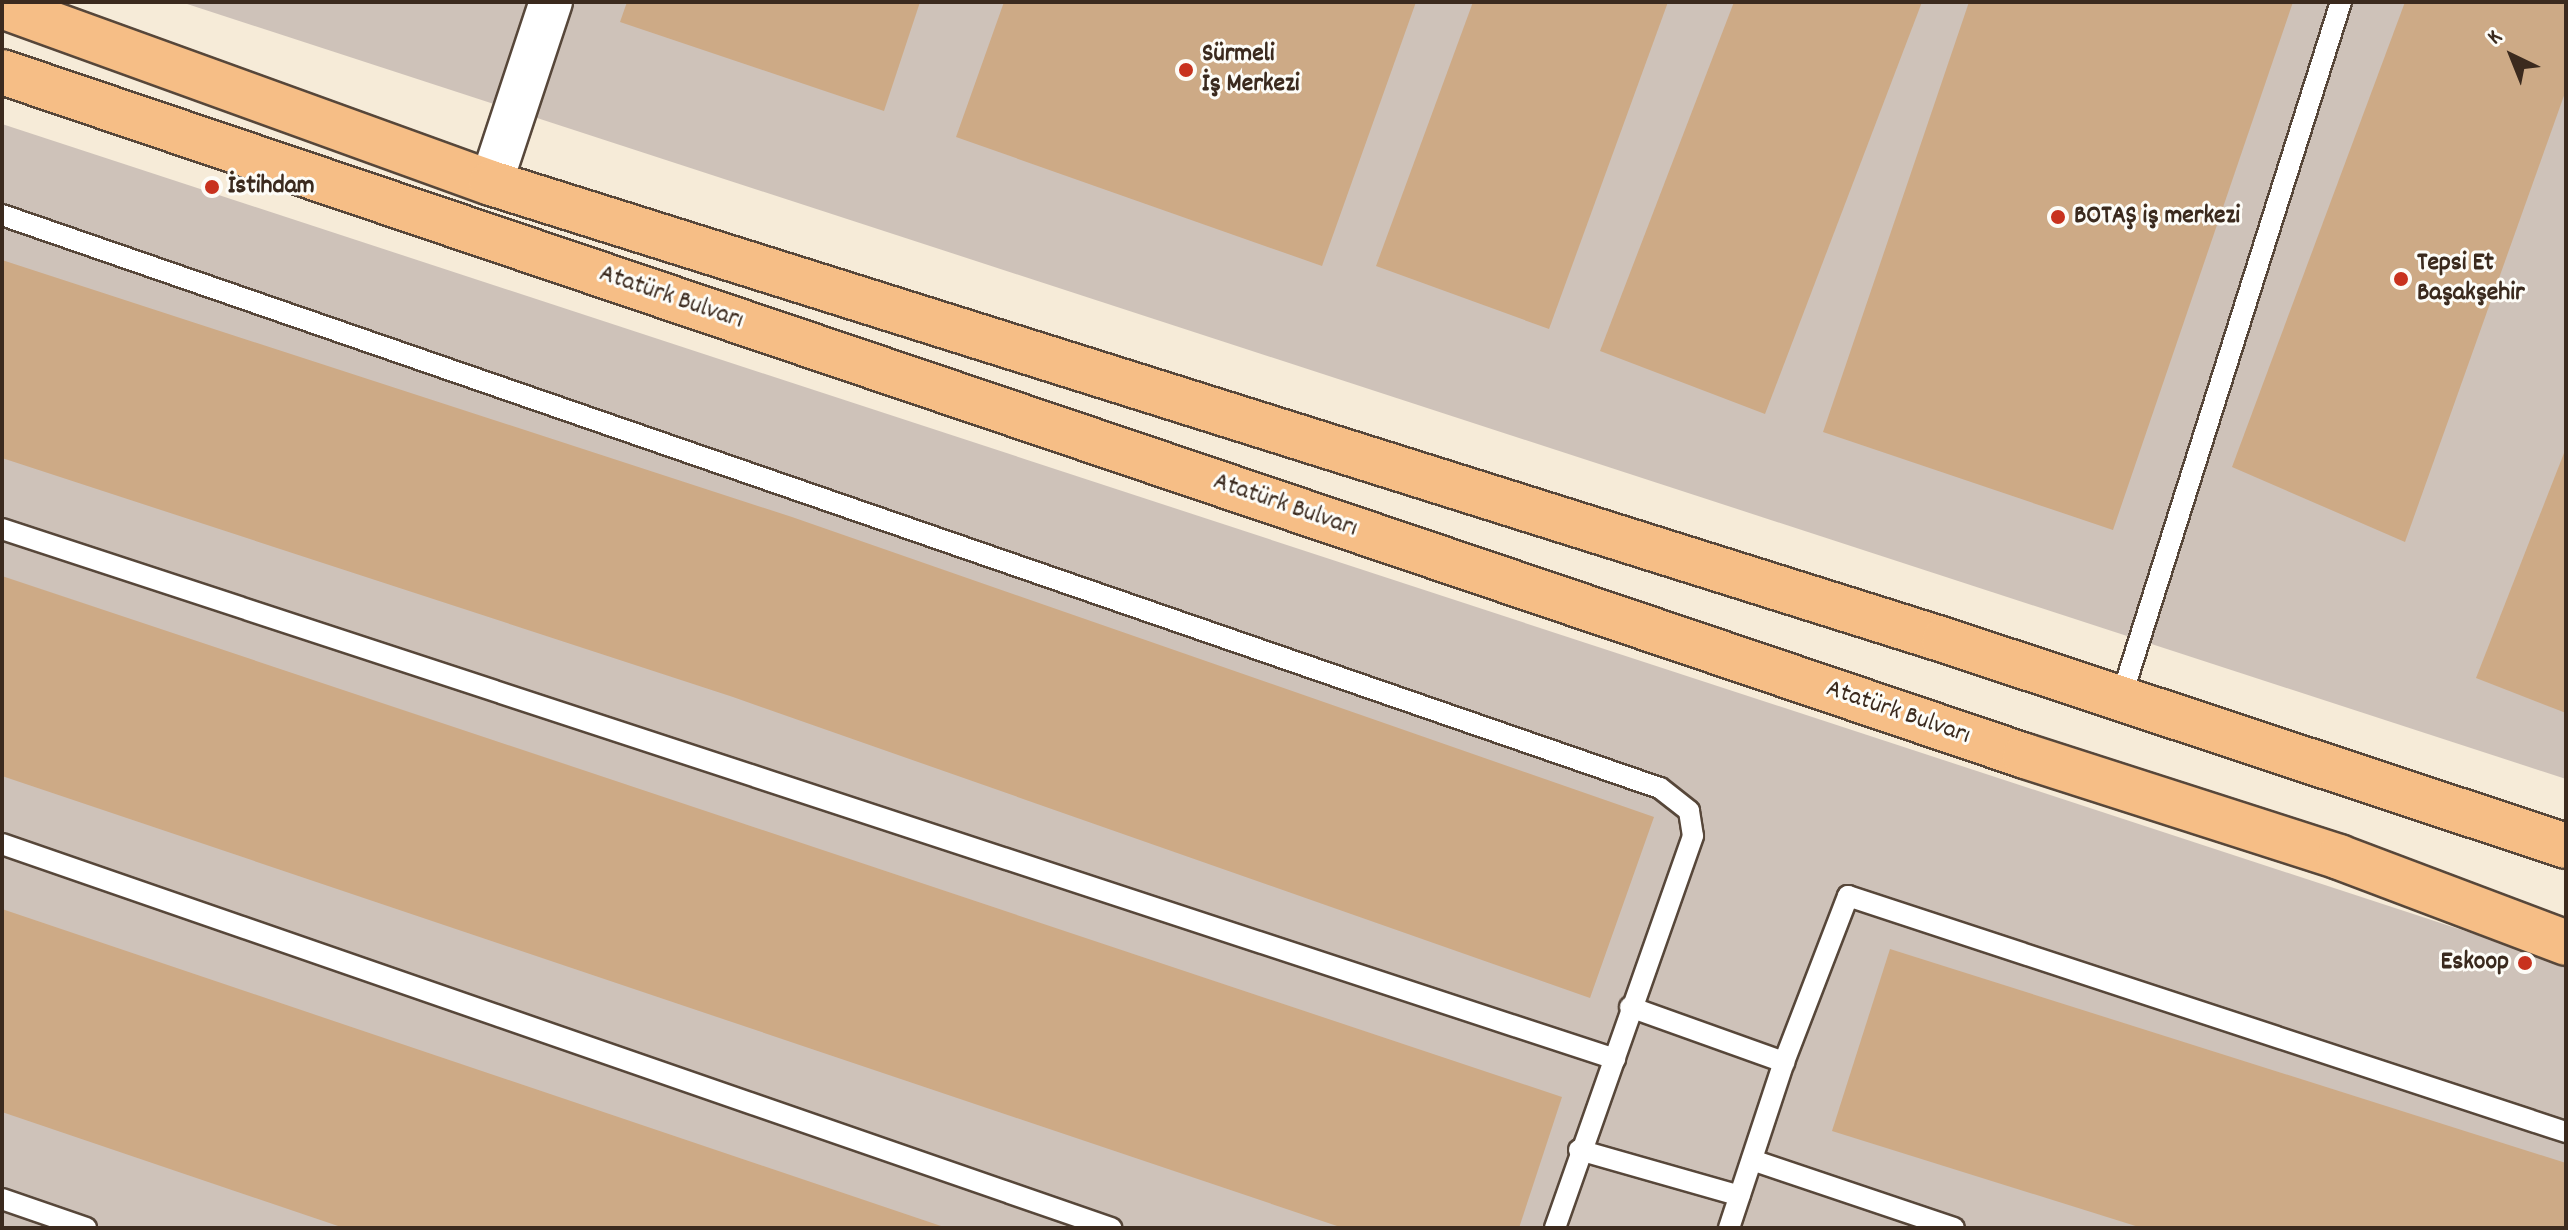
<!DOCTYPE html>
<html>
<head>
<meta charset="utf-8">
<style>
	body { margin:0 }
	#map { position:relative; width:2568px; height:1230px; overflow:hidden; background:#f6ebd8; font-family:Dekko,sans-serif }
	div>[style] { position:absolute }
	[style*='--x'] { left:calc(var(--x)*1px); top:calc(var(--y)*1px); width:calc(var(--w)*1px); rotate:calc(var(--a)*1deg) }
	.industrial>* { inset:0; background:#cec2b9 }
	.building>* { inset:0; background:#cdaa86 }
	.roads { filter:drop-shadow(2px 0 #57473a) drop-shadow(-2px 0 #57473a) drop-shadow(0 2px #57473a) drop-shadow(0 -2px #57473a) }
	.service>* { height:20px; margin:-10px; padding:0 10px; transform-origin:10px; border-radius:10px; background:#fff }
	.minor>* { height:42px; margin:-21px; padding:0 21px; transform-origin:21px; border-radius:21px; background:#fff }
	.primary>* { height:44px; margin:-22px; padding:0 22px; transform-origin:22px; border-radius:22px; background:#f6be86 }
	.dots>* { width:22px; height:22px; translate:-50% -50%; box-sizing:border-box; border:4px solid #fdfcf7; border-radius:50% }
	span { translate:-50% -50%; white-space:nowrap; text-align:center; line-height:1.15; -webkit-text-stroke:6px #fdfcf7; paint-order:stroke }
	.poi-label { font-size:26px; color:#3b2a1e; font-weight:700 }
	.left { translate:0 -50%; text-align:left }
	.right { translate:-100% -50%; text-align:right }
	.street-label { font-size:26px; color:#3b2a1e }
	.frame { position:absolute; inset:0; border:4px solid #3b2a1e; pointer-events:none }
	.north { position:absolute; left:2472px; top:16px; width:80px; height:80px; -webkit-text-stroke:6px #fdfcf7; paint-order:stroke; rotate:317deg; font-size:22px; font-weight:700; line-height:32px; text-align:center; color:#3b2a1e }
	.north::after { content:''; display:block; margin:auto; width:28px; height:36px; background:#3b2a1e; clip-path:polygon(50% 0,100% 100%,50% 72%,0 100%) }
</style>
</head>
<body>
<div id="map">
	<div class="industrial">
		<i style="clip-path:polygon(181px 2px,2566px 2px,2566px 779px)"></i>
		<i style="clip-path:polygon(2px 124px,2566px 964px,2566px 1228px,2px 1228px)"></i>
	</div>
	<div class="building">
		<i style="clip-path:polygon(627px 2px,920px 2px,884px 111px,620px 22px)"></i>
		<i style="clip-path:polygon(1004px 2px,1416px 2px,1322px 266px,956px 137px)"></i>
		<i style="clip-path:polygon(1473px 2px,1668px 2px,1549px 329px,1376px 266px)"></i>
		<i style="clip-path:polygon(1734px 2px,1922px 2px,1765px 414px,1600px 351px)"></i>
		<i style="clip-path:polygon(1969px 2px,2293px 2px,2113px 530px,1823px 432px)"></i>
		<i style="clip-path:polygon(2405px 2px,2566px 2px,2566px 90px,2405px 542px,2232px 467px)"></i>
		<i style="clip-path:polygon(2px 260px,792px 517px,1654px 817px,1590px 998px,733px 697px,2px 458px)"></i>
		<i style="clip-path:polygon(2566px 448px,2566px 713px,2476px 678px)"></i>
		<i style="clip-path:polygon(2px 576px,1562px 1097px,1519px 1228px,1343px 1228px,2px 776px)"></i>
		<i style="clip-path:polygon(2px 909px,944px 1227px,944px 1228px,344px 1228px,2px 1112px)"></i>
		<i style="clip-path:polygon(1890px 949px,2566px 1163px,2566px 1228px,2142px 1228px,1832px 1131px)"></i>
	</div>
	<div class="roads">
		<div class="service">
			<i style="--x:2;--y:215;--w:1754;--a:19.07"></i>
			<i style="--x:1660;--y:788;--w:37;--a:38"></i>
			<i style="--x:1689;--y:811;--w:25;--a:81"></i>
			<i style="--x:1693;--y:836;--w:416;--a:109.4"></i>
			<i style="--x:2;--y:529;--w:1698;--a:18.19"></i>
			<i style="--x:2121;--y:698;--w:730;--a:-72.46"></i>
			<i style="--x:2;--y:844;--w:1174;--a:19.1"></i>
			<i style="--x:1630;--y:1007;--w:164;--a:19.7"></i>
			<i style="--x:1579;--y:1150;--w:167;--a:15.9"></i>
			<i style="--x:1752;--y:1160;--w:213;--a:18.6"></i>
			<i style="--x:2;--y:1199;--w:89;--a:19"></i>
			<i style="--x:1729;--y:1228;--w:175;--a:-71.7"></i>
			<i style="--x:1784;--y:1062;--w:178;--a:-68.9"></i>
			<i style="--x:1848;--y:896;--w:756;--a:18.2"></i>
		</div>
		<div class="minor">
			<i style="--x:491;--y:183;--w:191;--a:-71.7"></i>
		</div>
		<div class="primary">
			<i style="--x:2;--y:6;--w:520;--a:19.9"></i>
			<i style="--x:491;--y:183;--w:1523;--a:17.46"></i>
			<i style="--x:1944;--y:640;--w:655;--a:18.32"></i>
			<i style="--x:2;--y:72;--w:2136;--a:18.68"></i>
			<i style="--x:2025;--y:756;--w:330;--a:17.8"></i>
			<i style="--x:2339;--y:857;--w:243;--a:20.7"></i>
		</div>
	</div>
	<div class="dots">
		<i style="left:1186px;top:70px;background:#c8321e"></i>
		<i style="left:212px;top:187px;background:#c8321e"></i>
		<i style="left:2058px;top:217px;background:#c8321e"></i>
		<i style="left:2401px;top:279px;background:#c8321e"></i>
		<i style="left:2525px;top:963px;background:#c8321e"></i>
	</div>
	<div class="poi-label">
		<span class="left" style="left:1202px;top:70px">Sürmeli<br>İş Merkezi</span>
		<span class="left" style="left:228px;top:187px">İstihdam</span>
		<span class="left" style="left:2074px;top:217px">BOTAŞ iş merkezi</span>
		<span class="left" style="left:2417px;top:279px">Tepsi Et<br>Başakşehir</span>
		<span class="right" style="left:2509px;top:963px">Eskoop</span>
	</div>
	<div class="street-label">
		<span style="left:671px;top:298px;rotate:19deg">Atatürk Bulvarı</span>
		<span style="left:1285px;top:506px;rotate:19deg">Atatürk Bulvarı</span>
		<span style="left:1898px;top:713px;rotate:19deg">Atatürk Bulvarı</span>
	</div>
	<div class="frame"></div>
	<div class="north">K</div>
</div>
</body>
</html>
